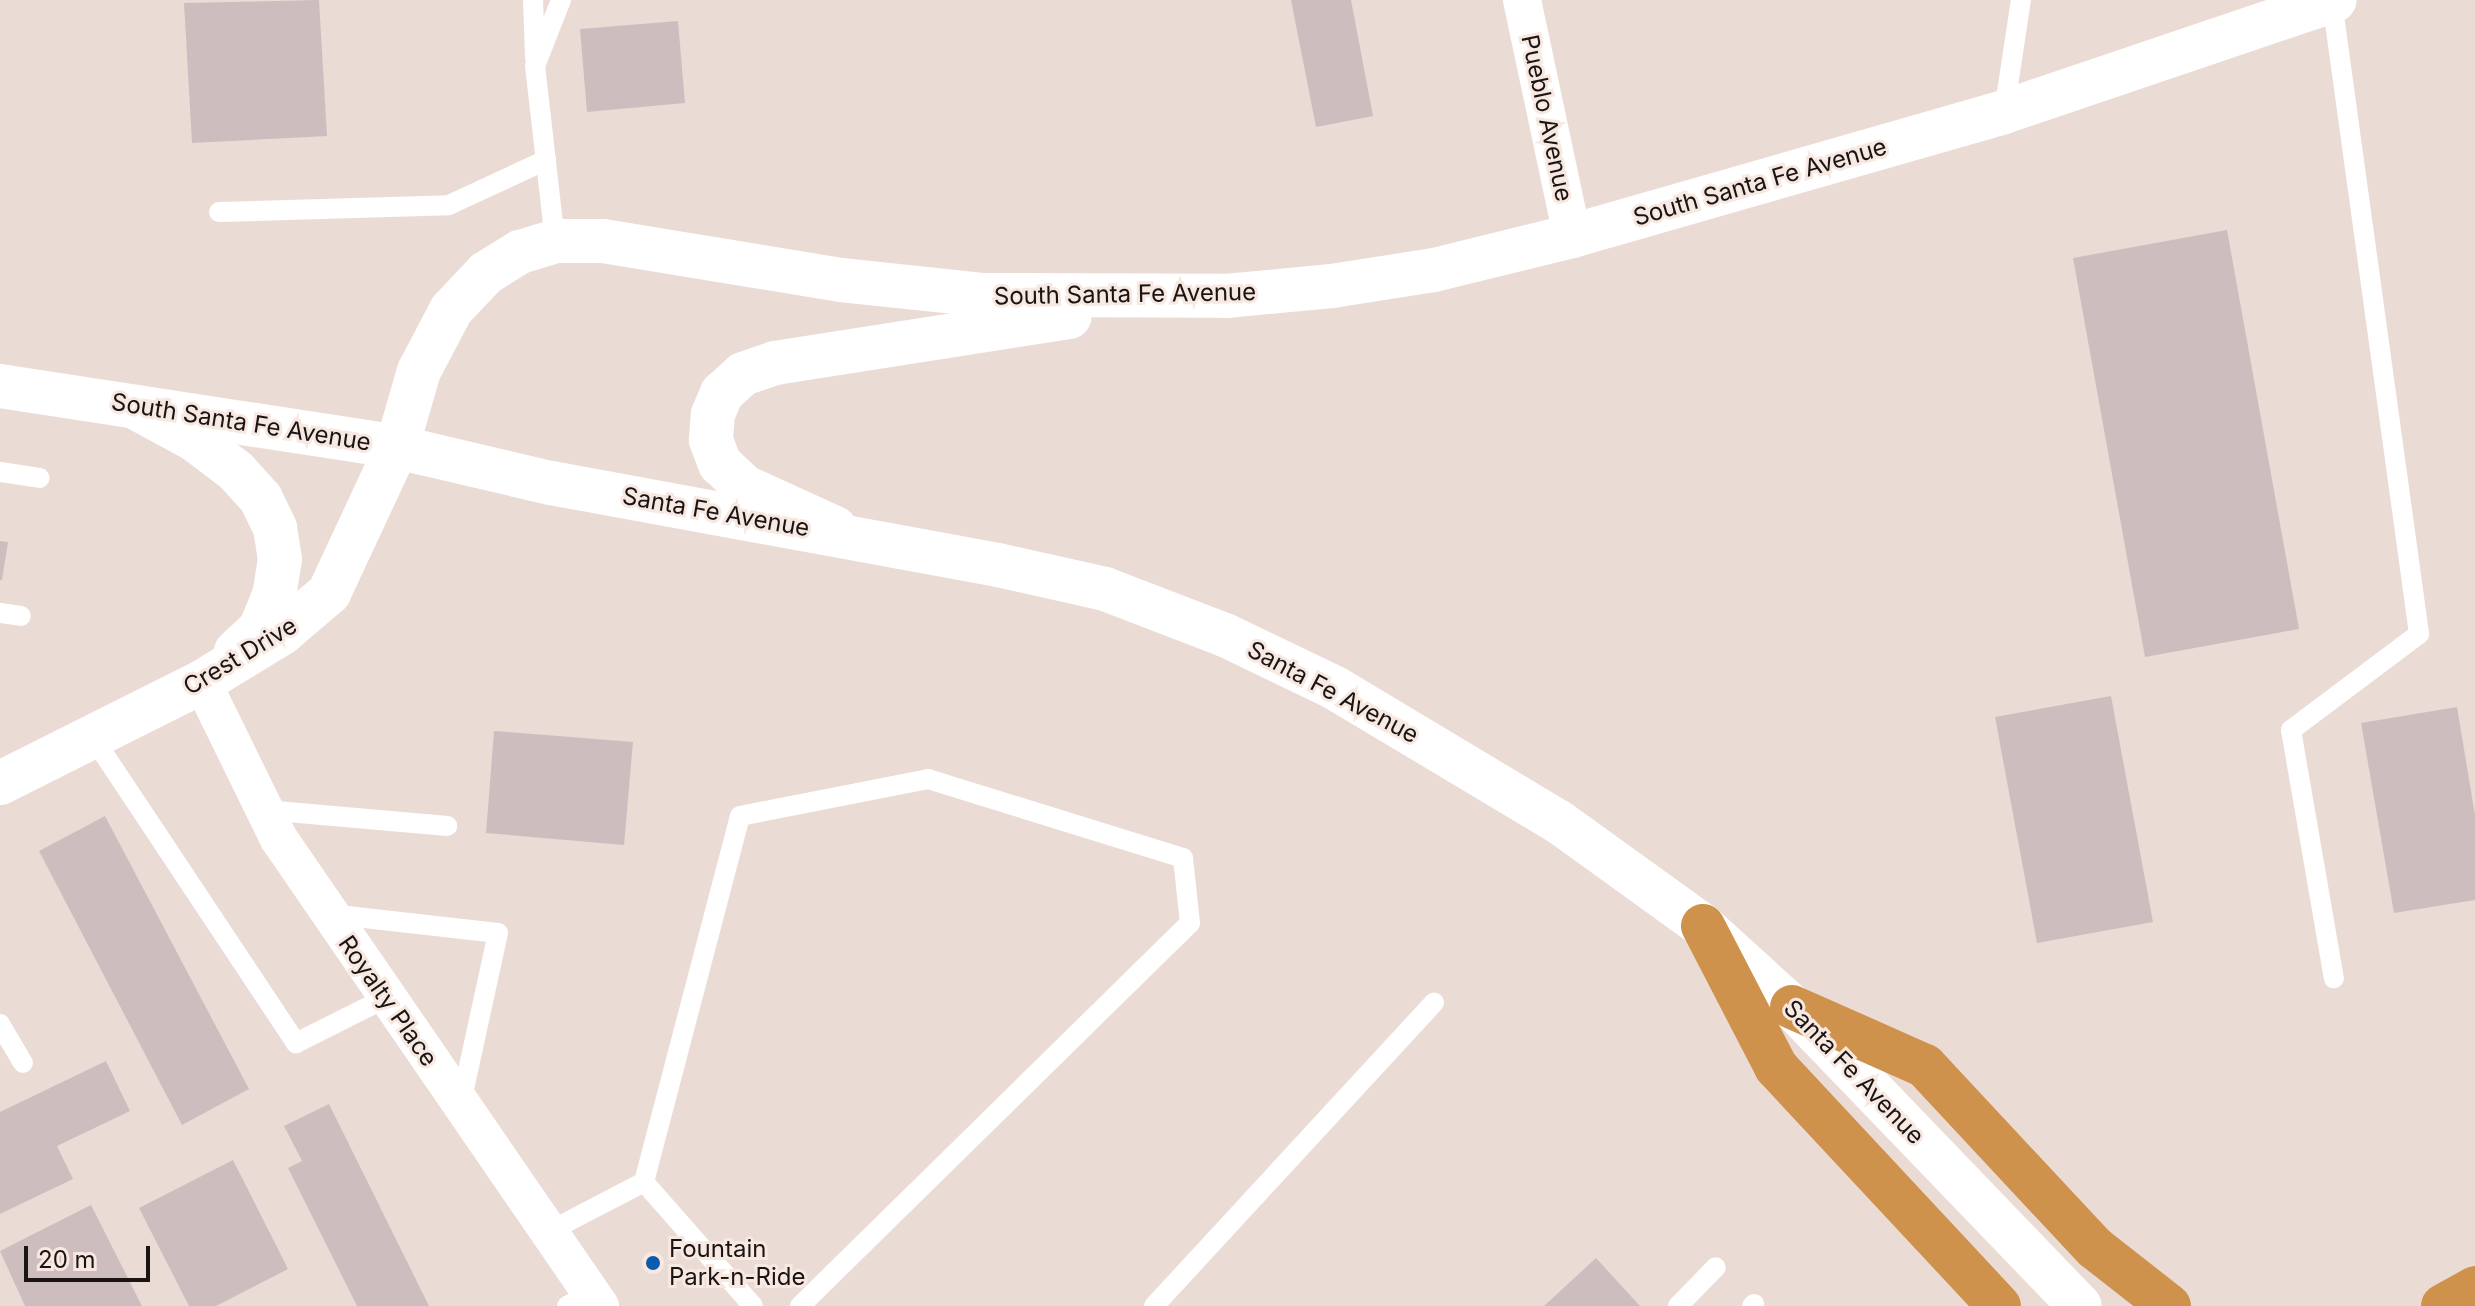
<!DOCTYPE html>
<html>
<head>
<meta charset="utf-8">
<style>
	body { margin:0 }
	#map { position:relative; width:2475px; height:1306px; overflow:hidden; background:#ebdbd5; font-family:Inter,sans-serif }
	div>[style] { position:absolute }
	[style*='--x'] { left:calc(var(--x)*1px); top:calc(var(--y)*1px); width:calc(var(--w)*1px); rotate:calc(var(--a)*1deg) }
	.building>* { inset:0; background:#cebdbf }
	.service>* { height:20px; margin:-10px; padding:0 10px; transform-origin:10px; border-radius:10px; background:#fff }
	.minor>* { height:38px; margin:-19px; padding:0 19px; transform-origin:19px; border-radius:19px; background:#fff }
	.tertiary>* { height:44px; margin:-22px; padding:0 22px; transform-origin:22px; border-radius:22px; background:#fff }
	.secondary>* { height:44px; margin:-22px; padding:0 22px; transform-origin:22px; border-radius:22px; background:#fff }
	.motorway>* { height:44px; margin:-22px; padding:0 22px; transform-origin:22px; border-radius:22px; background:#cf924c }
	.dots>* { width:22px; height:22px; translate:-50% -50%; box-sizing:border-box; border:4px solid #f8e8e2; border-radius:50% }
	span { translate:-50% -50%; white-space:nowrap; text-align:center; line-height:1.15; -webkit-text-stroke:6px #f8e8e2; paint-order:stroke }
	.street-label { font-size:24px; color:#1a1513 }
	.poi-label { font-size:24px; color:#1a1513 }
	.left { translate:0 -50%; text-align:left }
	.scale { position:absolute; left:24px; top:1246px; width:126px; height:36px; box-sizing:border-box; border:4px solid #1a1513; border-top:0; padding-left:10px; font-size:24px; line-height:28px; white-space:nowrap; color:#1a1513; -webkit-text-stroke:6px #f8e8e2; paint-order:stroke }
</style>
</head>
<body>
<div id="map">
	<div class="building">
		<i style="clip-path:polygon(319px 0,327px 136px,192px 143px,184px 3px)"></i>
		<i style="clip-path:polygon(1291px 0,1351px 0,1373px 116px,1316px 127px)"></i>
		<i style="clip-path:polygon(678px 21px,685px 103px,587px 112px,580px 29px)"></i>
		<i style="clip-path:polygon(2227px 230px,2299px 629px,2145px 657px,2073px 258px)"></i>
		<i style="clip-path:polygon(0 541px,8px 542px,2px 580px,0 580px)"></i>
		<i style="clip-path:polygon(2111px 696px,2153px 922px,2037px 943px,1995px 717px)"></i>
		<i style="clip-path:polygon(2457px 707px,2475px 815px,2475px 900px,2394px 913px,2361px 723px)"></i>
		<i style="clip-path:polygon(494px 731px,633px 742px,624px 845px,486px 833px)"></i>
		<i style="clip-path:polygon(105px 816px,249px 1089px,182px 1125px,39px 851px)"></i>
		<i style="clip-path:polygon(106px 1061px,130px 1111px,57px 1146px,73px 1179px,0 1214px,0 1112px)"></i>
		<i style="clip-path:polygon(329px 1104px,429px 1306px,357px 1306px,288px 1168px,302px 1161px,284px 1126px)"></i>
		<i style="clip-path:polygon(233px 1160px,288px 1269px,216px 1306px,189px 1306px,139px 1208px)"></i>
		<i style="clip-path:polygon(91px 1205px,142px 1306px,25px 1306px,0 1251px)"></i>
		<i style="clip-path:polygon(1596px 1258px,1640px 1306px,1544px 1306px)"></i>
	</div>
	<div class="service">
		<i style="--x:533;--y:0;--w:58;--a:88"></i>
		<i style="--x:2332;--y:1;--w:639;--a:82.17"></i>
		<i style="--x:2419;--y:634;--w:160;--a:143.1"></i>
		<i style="--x:2291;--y:730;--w:252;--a:80.2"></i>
		<i style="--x:2004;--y:112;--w:113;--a:-81.4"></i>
		<i style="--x:219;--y:212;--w:230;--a:-1.7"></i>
		<i style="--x:449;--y:205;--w:107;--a:-24.9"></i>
		<i style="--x:555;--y:241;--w:176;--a:-96.5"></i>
		<i style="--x:535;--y:66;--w:71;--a:-68.5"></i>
		<i style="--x:0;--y:472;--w:40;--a:8.5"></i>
		<i style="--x:0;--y:613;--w:21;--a:8"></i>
		<i style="--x:92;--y:736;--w:369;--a:56.4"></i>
		<i style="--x:296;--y:1043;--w:101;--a:-26.6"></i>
		<i style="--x:265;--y:810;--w:183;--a:5"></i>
		<i style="--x:329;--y:914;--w:170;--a:6.4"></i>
		<i style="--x:498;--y:933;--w:174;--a:102.3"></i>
		<i style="--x:0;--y:1024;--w:45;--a:59.5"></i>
		<i style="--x:644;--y:1182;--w:165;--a:48.7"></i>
		<i style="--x:548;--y:1232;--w:108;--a:-27.5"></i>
		<i style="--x:644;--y:1182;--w:378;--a:-75.3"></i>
		<i style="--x:740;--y:816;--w:192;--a:-11.1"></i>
		<i style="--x:928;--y:779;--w:267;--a:17.2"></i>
		<i style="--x:1183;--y:858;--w:65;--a:83.9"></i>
		<i style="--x:1190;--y:923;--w:547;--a:135.52"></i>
		<i style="--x:567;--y:1306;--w:27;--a:-27"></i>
		<i style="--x:1154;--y:1306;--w:413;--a:-47.3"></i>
		<i style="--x:1678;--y:1306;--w:54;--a:-45.7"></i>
		<i style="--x:1752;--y:1306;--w:3;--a:-45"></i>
	</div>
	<div class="minor">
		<i style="--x:1522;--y:0;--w:241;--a:78"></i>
		<i style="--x:202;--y:682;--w:175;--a:63.9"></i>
		<i style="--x:279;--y:839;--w:567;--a:55.5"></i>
	</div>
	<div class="tertiary">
		<i style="--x:138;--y:409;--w:65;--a:28.5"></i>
		<i style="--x:195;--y:440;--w:51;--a:37.1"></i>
		<i style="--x:236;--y:471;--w:38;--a:48"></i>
		<i style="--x:261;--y:499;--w:32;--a:64"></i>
		<i style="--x:275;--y:528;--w:31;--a:81"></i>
		<i style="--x:280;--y:559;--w:36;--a:99"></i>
		<i style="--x:274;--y:595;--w:37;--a:112"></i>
		<i style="--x:260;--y:629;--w:33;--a:137"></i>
		<i style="--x:835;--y:528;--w:99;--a:-155.5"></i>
		<i style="--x:745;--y:487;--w:34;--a:-137"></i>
		<i style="--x:720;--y:464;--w:26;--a:-111"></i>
		<i style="--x:711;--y:440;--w:26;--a:-86"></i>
		<i style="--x:713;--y:414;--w:23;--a:-67"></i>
		<i style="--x:722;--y:393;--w:28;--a:-42"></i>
		<i style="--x:743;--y:374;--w:34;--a:-19"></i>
		<i style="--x:775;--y:363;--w:298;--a:-8.9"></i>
		<i style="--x:0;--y:783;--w:226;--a:-26.6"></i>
		<i style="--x:202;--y:682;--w:94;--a:-31.5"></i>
		<i style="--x:282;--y:633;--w:62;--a:-40.4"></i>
		<i style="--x:329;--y:593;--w:161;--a:-65"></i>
		<i style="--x:397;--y:447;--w:79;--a:-73.9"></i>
		<i style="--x:419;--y:371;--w:69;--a:-62.3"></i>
		<i style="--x:451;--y:310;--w:51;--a:-46.6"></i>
		<i style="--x:486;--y:273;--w:40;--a:-32"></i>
		<i style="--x:520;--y:252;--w:37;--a:-17"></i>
		<i style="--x:555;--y:241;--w:48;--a:0"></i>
		<i style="--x:603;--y:241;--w:241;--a:9.3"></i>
		<i style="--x:841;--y:280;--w:144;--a:6"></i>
		<i style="--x:984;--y:295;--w:242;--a:0.2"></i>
		<i style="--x:1226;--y:296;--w:106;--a:-5.4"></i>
		<i style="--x:1332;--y:286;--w:103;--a:-8.9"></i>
		<i style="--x:1434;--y:270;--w:142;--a:-13.8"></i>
		<i style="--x:1572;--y:236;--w:449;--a:-16"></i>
		<i style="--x:2004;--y:112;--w:349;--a:-18.7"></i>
	</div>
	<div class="secondary">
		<i style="--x:0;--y:386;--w:402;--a:8.7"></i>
		<i style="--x:397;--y:447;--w:158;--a:13.2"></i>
		<i style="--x:551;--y:483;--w:454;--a:10.4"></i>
		<i style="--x:998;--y:565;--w:110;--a:12.6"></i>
		<i style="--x:1105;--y:589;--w:129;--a:21"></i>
		<i style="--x:1225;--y:635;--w:122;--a:25.7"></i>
		<i style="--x:1335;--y:688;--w:261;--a:30.9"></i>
		<i style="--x:1559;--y:822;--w:178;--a:35.8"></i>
		<i style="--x:1703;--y:926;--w:120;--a:42.3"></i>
		<i style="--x:1792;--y:1007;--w:415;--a:46.1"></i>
	</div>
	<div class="motorway">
		<i style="--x:1703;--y:926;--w:159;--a:62.6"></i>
		<i style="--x:1776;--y:1067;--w:327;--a:47"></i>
		<i style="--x:1792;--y:1007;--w:145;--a:23.9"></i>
		<i style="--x:1925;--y:1066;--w:249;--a:47"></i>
		<i style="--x:2095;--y:1248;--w:94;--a:38.1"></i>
		<i style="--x:2443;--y:1306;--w:37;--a:-29"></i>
	</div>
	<div class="dots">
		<i style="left:653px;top:1263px;background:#0c5cab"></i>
	</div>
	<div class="street-label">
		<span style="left:1547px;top:118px;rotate:78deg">Pueblo Avenue</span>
		<span style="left:1760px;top:182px;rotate:-16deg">South Santa Fe Avenue</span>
		<span style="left:1125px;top:294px;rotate:-1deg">South Santa Fe Avenue</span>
		<span style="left:241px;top:422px;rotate:9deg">South Santa Fe Avenue</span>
		<span style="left:716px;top:512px;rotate:10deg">Santa Fe Avenue</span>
		<span style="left:240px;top:656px;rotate:-31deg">Crest Drive</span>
		<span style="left:1333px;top:692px;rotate:28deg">Santa Fe Avenue</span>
		<span style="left:388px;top:1001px;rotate:55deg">Royalty Place</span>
		<span style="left:1854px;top:1072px;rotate:46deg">Santa Fe Avenue</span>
	</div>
	<div class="poi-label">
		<span class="left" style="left:669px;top:1263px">Fountain<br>Park-n-Ride</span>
	</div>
	<div class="scale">20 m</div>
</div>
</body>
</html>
